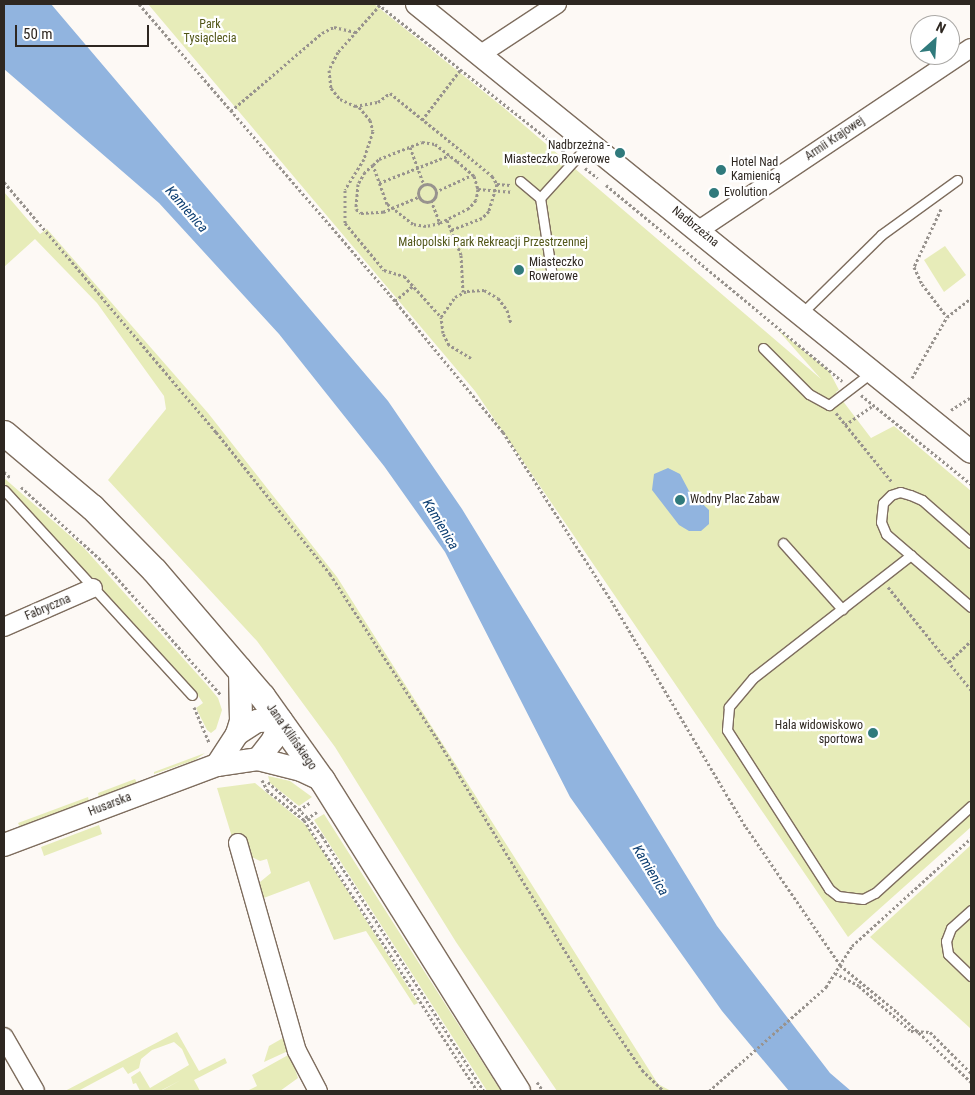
<!DOCTYPE html>
<html>
<head>
<meta charset="utf-8">
<style>
	body { margin:0 }
	#map { position:relative; width:975px; height:1095px; overflow:hidden; background:#fdf9f5; font-family:"Roboto Condensed",sans-serif }
	div>[style] { position:absolute }
	[style*='--x'] { left:calc(var(--x)*1px); top:calc(var(--y)*1px); width:calc(var(--w)*1px); rotate:calc(var(--a)*1deg) }
	.green>* { inset:0; background:#e7ecb9 }
	.water>* { inset:0; background:#91b4df }
	.path>* { height:3px; margin-top:-1.5px; transform-origin:0; background:repeating-linear-gradient(90deg,#98938e 0 2.5px,transparent 0 5px) }
	.path>.ring { margin:-1.5px; padding:0; box-sizing:content-box; background:none; border:3px solid #98938e; border-radius:50% }
	.roads { filter:drop-shadow(1px 0 #7e6d5e) drop-shadow(-1px 0 #7e6d5e) drop-shadow(0 1px #7e6d5e) drop-shadow(0 -1px #7e6d5e) }
	.service>* { height:9px; margin:-4.5px; padding:0 4.5px; transform-origin:4.5px; border-radius:4.5px; background:#fff }
	.minor>* { height:18px; margin:-9px; padding:0 9px; transform-origin:9px; border-radius:9px; background:#fff }
	.tertiary>* { height:22px; margin:-11px; padding:0 11px; transform-origin:11px; border-radius:11px; background:#fff }
	.secondary>* { height:25px; margin:-12.5px; padding:0 12.5px; transform-origin:12.5px; border-radius:12.5px; background:#fff }
	.dots>* { width:14px; height:14px; translate:-50% -50%; box-sizing:border-box; border:2px solid #fff; border-radius:50% }
	span { translate:-50% -50%; white-space:nowrap; text-align:center; line-height:1.15; -webkit-text-stroke:4.5px #fff; paint-order:stroke }
	.park-label { font-size:12px; color:#525618 }
	.street-label { font-size:12px; color:#2e2721 }
	.poi-label { font-size:12px; color:#2e2721 }
	.right { translate:-100% -50%; text-align:right }
	.left { translate:0 -50%; text-align:left }
	.water-label { font-size:14px; color:#0c3e72; font-style:italic }
	.frame { position:absolute; inset:0; border:5px solid #2e2721; pointer-events:none }
	.north { position:absolute; left:910px; top:15px; width:50px; height:50px; box-sizing:border-box; background:#fff; border:1px solid #aba9a6; border-radius:50%; rotate:26deg; font-size:14px; font-weight:700; line-height:20px; text-align:center; color:#2e2721 }
	.north::after { content:''; display:block; margin:auto; width:18px; height:22px; background:#307a7c; clip-path:polygon(50% 0,100% 100%,50% 72%,0 100%) }
	.scale { position:absolute; left:15px; top:25px; width:134px; height:22px; box-sizing:border-box; border:2px solid #2e2721; border-top:0; padding-left:6px; font-size:15px; line-height:18px; white-space:nowrap; color:#2e2721; -webkit-text-stroke:4px #fff; paint-order:stroke }
</style>
</head>
<body>
<div id="map">
	<div class="green">
		<i style="clip-path:polygon(148px 4px,374px 4px,504px 108px,821px 379px,777px 329px,829px 371px,839px 390px,836px 392px,871px 438px,894px 426px,971px 491px,971px 827px,848px 937px,475px 391px)"></i>
		<i style="clip-path:polygon(4px 192px,40px 234px,47px 229px,208px 413px,337px 577px,658px 1084px,671px 1091px,557px 1091px,456px 942px,335px 747px,257px 641px,108px 480px,166px 409px,164px 396px,97px 303px,35px 239px,4px 267px)"></i>
		<i style="clip-path:polygon(945px 246px,966px 275px,944px 292px,924px 260px)"></i>
		<i style="clip-path:polygon(4px 478px,84px 548px,208px 686px,218px 698px,222px 710px,216px 729px,211px 733px,207px 730px,196px 708px,203px 703px,199px 697px,4px 483px)"></i>
		<i style="clip-path:polygon(205px 753px,195px 760px,154px 774px,154px 772px)"></i>
		<i style="clip-path:polygon(268px 776px,290px 781px,312px 797px,299px 806px,270px 783px)"></i>
		<i style="clip-path:polygon(135px 779px,137px 783px,99px 797px,98px 793px)"></i>
		<i style="clip-path:polygon(255px 783px,306px 825px,418px 1003px,414px 1005px,366px 931px,334px 940px,309px 881px,261px 899px,260px 882px,271px 873px,267px 859px,260px 861px,250px 856px,243px 834px,232px 837px,217px 788px)"></i>
		<i style="clip-path:polygon(88px 797px,89px 801px,20px 827px,18px 823px)"></i>
		<i style="clip-path:polygon(324px 814px,401px 935px,501px 1091px,487px 1091px,314px 820px)"></i>
		<i style="clip-path:polygon(99px 825px,102px 834px,44px 856px,41px 847px)"></i>
		<i style="clip-path:polygon(971px 845px,971px 1029px,870px 937px)"></i>
		<i style="clip-path:polygon(177px 1032px,199px 1071px,225px 1058px,227px 1063px,194px 1080px,200px 1091px,161px 1091px,181px 1080px,160px 1091px,140px 1091px,136px 1083px,133px 1084px,131px 1077px,140px 1071px,150px 1088px,189px 1065px,182px 1049px,174px 1042px,152px 1050px,141px 1059px,139px 1068px,128px 1074px,123px 1067px,78px 1091px,65px 1091px)"></i>
		<i style="clip-path:polygon(283px 1038px,288px 1051px,264px 1062px,269px 1046px)"></i>
		<i style="clip-path:polygon(290px 1054px,298px 1078px,280px 1091px,247px 1091px,257px 1086px,252px 1075px)"></i>
	</div>
	<div class="water">
		<i style="clip-path:polygon(4px 4px,51px 4px,388px 401px,462px 509px,717px 926px,830px 1073px,851px 1091px,789px 1091px,722px 1011px,570px 797px,445px 552px,384px 466px,279px 334px,159px 203px,4px 69px)"></i>
		<i style="clip-path:polygon(668px 468px,680px 474px,689px 491px,709px 510px,709px 524px,701px 531px,689px 531px,679px 525px,652px 490px,654px 474px)"></i>
	</div>
	<div class="path">
		<i style="--x:139;--y:4;--w:384;--a:49.2"></i>
		<i style="--x:390;--y:295;--w:178;--a:50.5"></i>
		<i style="--x:503;--y:432;--w:200;--a:57.3"></i>
		<i style="--x:611;--y:600;--w:264;--a:59.3"></i>
		<i style="--x:746;--y:827;--w:167;--a:55.7"></i>
		<i style="--x:840;--y:965;--w:74;--a:39.5"></i>
		<i style="--x:897;--y:1012;--w:102;--a:43.4"></i>
		<i style="--x:378;--y:4;--w:238;--a:38.5"></i>
		<i style="--x:380;--y:5;--w:63;--a:131.8"></i>
		<i style="--x:338;--y:52;--w:20;--a:117"></i>
		<i style="--x:329;--y:70;--w:18;--a:84"></i>
		<i style="--x:331;--y:88;--w:14;--a:51"></i>
		<i style="--x:340;--y:99;--w:17;--a:25"></i>
		<i style="--x:355;--y:106;--w:23;--a:-10"></i>
		<i style="--x:378;--y:102;--w:15;--a:-37"></i>
		<i style="--x:390;--y:93;--w:132;--a:39.1"></i>
		<i style="--x:492;--y:176;--w:9;--a:58"></i>
		<i style="--x:497;--y:184;--w:28;--a:107"></i>
		<i style="--x:489;--y:211;--w:10;--a:135"></i>
		<i style="--x:482;--y:218;--w:33;--a:159"></i>
		<i style="--x:359;--y:107;--w:17;--a:50"></i>
		<i style="--x:370;--y:120;--w:11;--a:75"></i>
		<i style="--x:373;--y:131;--w:29;--a:108"></i>
		<i style="--x:364;--y:159;--w:36;--a:122"></i>
		<i style="--x:345;--y:190;--w:33;--a:90"></i>
		<i style="--x:345;--y:223;--w:61;--a:50.3"></i>
		<i style="--x:384;--y:270;--w:21;--a:17"></i>
		<i style="--x:404;--y:276;--w:55;--a:47.9"></i>
		<i style="--x:231;--y:111;--w:120;--a:-40.6"></i>
		<i style="--x:322;--y:33;--w:13;--a:-27"></i>
		<i style="--x:334;--y:27;--w:23;--a:13"></i>
		<i style="--x:422;--y:120;--w:64;--a:-52.6"></i>
		<i style="--x:422;--y:142;--w:13;--a:9"></i>
		<i style="--x:435;--y:144;--w:28;--a:38"></i>
		<i style="--x:457;--y:161;--w:23;--a:41"></i>
		<i style="--x:474;--y:176;--w:14;--a:73"></i>
		<i style="--x:478;--y:189;--w:11;--a:100"></i>
		<i style="--x:476;--y:200;--w:11;--a:131"></i>
		<i style="--x:469;--y:208;--w:33;--a:153"></i>
		<i style="--x:440;--y:223;--w:14;--a:168"></i>
		<i style="--x:426;--y:226;--w:13;--a:-171"></i>
		<i style="--x:413;--y:224;--w:33;--a:-142"></i>
		<i style="--x:387;--y:204;--w:41;--a:-109.7"></i>
		<i style="--x:373;--y:165;--w:8;--a:-45"></i>
		<i style="--x:379;--y:159;--w:46;--a:-21.6"></i>
		<i style="--x:410;--y:147;--w:40;--a:69.8"></i>
		<i style="--x:373;--y:165;--w:11;--a:139"></i>
		<i style="--x:365;--y:172;--w:14;--a:120"></i>
		<i style="--x:358;--y:184;--w:25;--a:95"></i>
		<i style="--x:356;--y:209;--w:6;--a:39"></i>
		<i style="--x:361;--y:213;--w:22;--a:-3"></i>
		<i style="--x:383;--y:212;--w:38;--a:-23"></i>
		<i style="--x:585;--y:168;--w:16;--a:38"></i>
		<i style="--x:4;--y:182;--w:328;--a:49.7"></i>
		<i style="--x:216;--y:432;--w:182;--a:51.2"></i>
		<i style="--x:330;--y:574;--w:194;--a:57"></i>
		<i style="--x:436;--y:737;--w:306;--a:58.9"></i>
		<i style="--x:594;--y:999;--w:86;--a:55.9"></i>
		<i style="--x:642;--y:1070;--w:30;--a:44"></i>
		<i style="--x:379;--y:183;--w:76;--a:-21.5"></i>
		<i style="--x:497;--y:184;--w:13;--a:4"></i>
		<i class="ring" style="left:418px;top:184px;width:15px;height:15px"></i>
		<i style="--x:606;--y:185;--w:307;--a:39.7"></i>
		<i style="--x:478;--y:189;--w:35;--a:5"></i>
		<i style="--x:435;--y:192;--w:41;--a:-24.7"></i>
		<i style="--x:431;--y:200;--w:25;--a:69"></i>
		<i style="--x:941;--y:209;--w:64;--a:115"></i>
		<i style="--x:914;--y:267;--w:19;--a:65"></i>
		<i style="--x:922;--y:284;--w:41;--a:52.9"></i>
		<i style="--x:447;--y:220;--w:38;--a:68"></i>
		<i style="--x:461;--y:255;--w:37;--a:87"></i>
		<i style="--x:395;--y:301;--w:25;--a:-40"></i>
		<i style="--x:471;--y:358;--w:26;--a:-149"></i>
		<i style="--x:449;--y:345;--w:13;--a:-117"></i>
		<i style="--x:443;--y:333;--w:16;--a:-97"></i>
		<i style="--x:441;--y:317;--w:24;--a:-55"></i>
		<i style="--x:455;--y:297;--w:13;--a:-27"></i>
		<i style="--x:467;--y:291;--w:17;--a:-3"></i>
		<i style="--x:484;--y:290;--w:16;--a:30"></i>
		<i style="--x:498;--y:298;--w:15;--a:53"></i>
		<i style="--x:507;--y:310;--w:14;--a:73"></i>
		<i style="--x:912;--y:378;--w:70;--a:-60.2"></i>
		<i style="--x:947;--y:317;--w:31;--a:-38"></i>
		<i style="--x:861;--y:395;--w:141;--a:39"></i>
		<i style="--x:951;--y:410;--w:24;--a:-33"></i>
		<i style="--x:836;--y:413;--w:89;--a:50.9"></i>
		<i style="--x:845;--y:425;--w:35;--a:-35"></i>
		<i style="--x:4;--y:472;--w:9;--a:41"></i>
		<i style="--x:21;--y:487;--w:110;--a:42.4"></i>
		<i style="--x:102;--y:561;--w:179;--a:48.4"></i>
		<i style="--x:888;--y:587;--w:132;--a:51.1"></i>
		<i style="--x:949;--y:662;--w:30;--a:-44"></i>
		<i style="--x:194;--y:707;--w:39;--a:67"></i>
		<i style="--x:262;--y:780;--w:11;--a:63"></i>
		<i style="--x:267;--y:790;--w:48;--a:39"></i>
		<i style="--x:268;--y:782;--w:54;--a:42"></i>
		<i style="--x:308;--y:818;--w:23;--a:52"></i>
		<i style="--x:322;--y:836;--w:302;--a:57.6"></i>
		<i style="--x:299;--y:810;--w:14;--a:-34"></i>
		<i style="--x:317;--y:812;--w:15;--a:148"></i>
		<i style="--x:304;--y:820;--w:322;--a:57.4"></i>
		<i style="--x:835;--y:973;--w:27;--a:28"></i>
		<i style="--x:859;--y:986;--w:69;--a:40.9"></i>
		<i style="--x:911;--y:1031;--w:19;--a:3"></i>
		<i style="--x:930;--y:1032;--w:58;--a:45"></i>
		<i style="--x:537;--y:1082;--w:11;--a:56"></i>
		<i style="--x:709;--y:1091;--w:157;--a:-41.6"></i>
		<i style="--x:826;--y:987;--w:49;--a:-57.6"></i>
		<i style="--x:852;--y:946;--w:161;--a:-42.2"></i>
	</div>
	<div class="roads">
		<div class="service">
			<i style="--x:520;--y:181;--w:26;--a:40"></i>
			<i style="--x:552;--y:276;--w:79;--a:-98.7"></i>
			<i style="--x:540;--y:198;--w:74;--a:-47.7"></i>
			<i style="--x:801;--y:314;--w:112;--a:-44.6"></i>
			<i style="--x:881;--y:235;--w:94;--a:-35.9"></i>
			<i style="--x:763;--y:348;--w:65;--a:45"></i>
			<i style="--x:809;--y:394;--w:23;--a:29"></i>
			<i style="--x:829;--y:405;--w:54;--a:-37.5"></i>
			<i style="--x:4;--y:490;--w:278;--a:47.5"></i>
			<i style="--x:783;--y:543;--w:89;--a:48.2"></i>
			<i style="--x:971;--y:543;--w:65;--a:-138.7"></i>
			<i style="--x:922;--y:500;--w:13;--a:-157"></i>
			<i style="--x:910;--y:495;--w:10;--a:-163"></i>
			<i style="--x:900;--y:492;--w:9;--a:162"></i>
			<i style="--x:891;--y:495;--w:11;--a:135"></i>
			<i style="--x:883;--y:503;--w:19;--a:96"></i>
			<i style="--x:881;--y:522;--w:13;--a:67"></i>
			<i style="--x:886;--y:534;--w:112;--a:40.7"></i>
			<i style="--x:911;--y:555;--w:200;--a:142.1"></i>
			<i style="--x:753;--y:678;--w:38;--a:130"></i>
			<i style="--x:729;--y:707;--w:23;--a:95"></i>
			<i style="--x:727;--y:730;--w:189;--a:57.3"></i>
			<i style="--x:829;--y:889;--w:11;--a:38"></i>
			<i style="--x:838;--y:896;--w:25;--a:7"></i>
			<i style="--x:863;--y:899;--w:13;--a:-27"></i>
			<i style="--x:875;--y:893;--w:130;--a:-42.2"></i>
			<i style="--x:971;--y:910;--w:27;--a:138"></i>
			<i style="--x:951;--y:928;--w:14;--a:111"></i>
			<i style="--x:946;--y:941;--w:13;--a:81"></i>
			<i style="--x:948;--y:954;--w:32;--a:44"></i>
		</div>
		<div class="minor">
			<i style="--x:481;--y:54;--w:91;--a:-33.3"></i>
			<i style="--x:699;--y:230;--w:327;--a:-33.8"></i>
			<i style="--x:4;--y:627;--w:97;--a:-23.7"></i>
			<i style="--x:238;--y:843;--w:216;--a:74.2"></i>
			<i style="--x:297;--y:1051;--w:45;--a:62.3"></i>
			<i style="--x:4;--y:1037;--w:62;--a:60.1"></i>
		</div>
		<div class="tertiary">
			<i style="--x:417;--y:4;--w:712;--a:38.96"></i>
			<i style="--x:237;--y:734;--w:24;--a:-33"></i>
			<i style="--x:257;--y:721;--w:24;--a:-2"></i>
			<i style="--x:281;--y:720;--w:22;--a:112"></i>
			<i style="--x:273;--y:740;--w:24;--a:128"></i>
			<i style="--x:217;--y:765;--w:37;--a:-57"></i>
			<i style="--x:237;--y:734;--w:14;--a:-73"></i>
			<i style="--x:241;--y:721;--w:53;--a:-91.1"></i>
			<i style="--x:4;--y:845;--w:228;--a:-20.6"></i>
			<i style="--x:217;--y:765;--w:41;--a:-8.3"></i>
			<i style="--x:258;--y:759;--w:44;--a:14.3"></i>
			<i style="--x:301;--y:770;--w:23;--a:25"></i>
		</div>
		<div class="secondary">
			<i style="--x:4;--y:433;--w:115;--a:40.1"></i>
			<i style="--x:92;--y:507;--w:88;--a:45.5"></i>
			<i style="--x:154;--y:570;--w:166;--a:49.4"></i>
			<i style="--x:262;--y:696;--w:103;--a:54.5"></i>
			<i style="--x:322;--y:780;--w:367;--a:57.9"></i>
		</div>
	</div>
	<div class="dots">
		<i style="left:620px;top:153px;background:#307a7c"></i>
		<i style="left:721px;top:170px;background:#307a7c"></i>
		<i style="left:714px;top:193px;background:#307a7c"></i>
		<i style="left:519px;top:270px;background:#307a7c"></i>
		<i style="left:680px;top:500px;background:#307a7c"></i>
		<i style="left:873px;top:733px;background:#307a7c"></i>
	</div>
	<div class="park-label">
		<span style="left:210px;top:32px">Park<br>Tysiąclecia</span>
		<span style="left:493px;top:243px">Małopolski Park Rekreacji Przestrzennej</span>
	</div>
	<div class="street-label">
		<span style="left:835px;top:139px;rotate:-34deg">Armii Krajowej</span>
		<span style="left:695px;top:227px;rotate:39deg">Nadbrzeżna</span>
		<span style="left:48px;top:608px;rotate:-23deg">Fabryczna</span>
		<span style="left:291px;top:737px;rotate:55deg">Jana Kilińskiego</span>
		<span style="left:110px;top:805px;rotate:-21deg">Husarska</span>
	</div>
	<div class="poi-label">
		<span class="right" style="left:610px;top:153px">Nadbrzeżna -<br>Miasteczko Rowerowe</span>
		<span class="left" style="left:731px;top:170px">Hotel Nad<br>Kamienicą</span>
		<span class="left" style="left:724px;top:193px">Evolution</span>
		<span class="left" style="left:529px;top:270px">Miasteczko<br>Rowerowe</span>
		<span class="left" style="left:690px;top:500px">Wodny Plac Zabaw</span>
		<span class="right" style="left:863px;top:733px">Hala widowiskowo<br>sportowa</span>
	</div>
	<div class="water-label">
		<span style="left:187px;top:209px;rotate:49deg">Kamienica</span>
		<span style="left:441px;top:524px;rotate:59deg">Kamienica</span>
		<span style="left:651px;top:870px;rotate:59deg">Kamienica</span>
	</div>
	<div class="frame"></div>
	<div class="north">N</div>
	<div class="scale">50 m</div>
</div>
</body>
</html>
